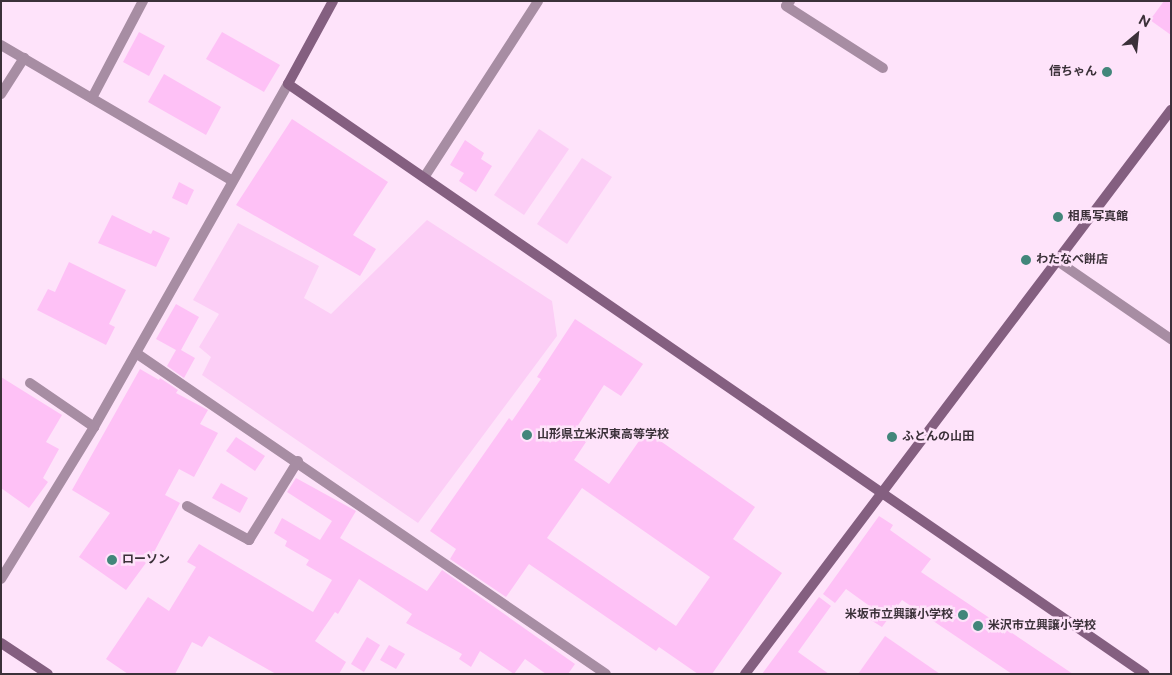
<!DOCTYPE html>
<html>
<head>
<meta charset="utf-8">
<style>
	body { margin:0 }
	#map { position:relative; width:1172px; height:675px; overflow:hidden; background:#fee3fa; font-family:Figtree,"Noto Sans JP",sans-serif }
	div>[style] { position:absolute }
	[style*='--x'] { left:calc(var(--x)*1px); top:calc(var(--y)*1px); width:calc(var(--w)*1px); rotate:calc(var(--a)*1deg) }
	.green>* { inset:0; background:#fccef6 }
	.building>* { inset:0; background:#fec1f6 }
	.street>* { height:10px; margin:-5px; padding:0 5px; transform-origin:5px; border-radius:5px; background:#a78da3 }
	.secondary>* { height:10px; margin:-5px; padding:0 5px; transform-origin:5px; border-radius:5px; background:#845f80 }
	.dots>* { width:14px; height:14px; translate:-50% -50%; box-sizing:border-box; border:2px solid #fee3fa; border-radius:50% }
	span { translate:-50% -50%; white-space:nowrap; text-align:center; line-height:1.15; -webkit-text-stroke:5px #fee3fa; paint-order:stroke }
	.poi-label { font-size:12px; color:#3b3139; font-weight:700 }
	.right { translate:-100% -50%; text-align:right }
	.left { translate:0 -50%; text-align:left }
	.frame { position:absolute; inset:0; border:2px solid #3b3139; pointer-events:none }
	.north { position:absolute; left:1112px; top:10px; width:50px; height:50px; -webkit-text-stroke:4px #fee3fa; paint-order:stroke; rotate:28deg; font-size:14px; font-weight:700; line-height:20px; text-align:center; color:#3b3139 }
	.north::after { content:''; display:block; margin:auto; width:18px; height:22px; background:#3b3139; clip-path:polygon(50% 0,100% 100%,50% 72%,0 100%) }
</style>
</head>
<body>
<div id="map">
	<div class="green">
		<i style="clip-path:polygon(539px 129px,569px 149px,524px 215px,494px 195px)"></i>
		<i style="clip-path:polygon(582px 158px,612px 177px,567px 244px,537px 224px)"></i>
		<i style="clip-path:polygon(427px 220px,552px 301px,557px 336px,418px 523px,202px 375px,211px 357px,199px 347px,219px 314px,193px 300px,238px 223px,319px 266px,304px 298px,331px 314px)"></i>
	</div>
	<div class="building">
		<i style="clip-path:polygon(1164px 1px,1171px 1px,1171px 35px,1150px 20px)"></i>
		<i style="clip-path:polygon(139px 32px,165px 46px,149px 76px,123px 62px)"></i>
		<i style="clip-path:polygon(222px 32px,280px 65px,264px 92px,206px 59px)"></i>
		<i style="clip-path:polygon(164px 74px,221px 107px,206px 135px,148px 102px)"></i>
		<i style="clip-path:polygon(292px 119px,388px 182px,353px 235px,376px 249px,360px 276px,236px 205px)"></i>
		<i style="clip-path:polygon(465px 140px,484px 153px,481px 159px,492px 166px,476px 192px,459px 181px,464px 173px,450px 165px)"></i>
		<i style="clip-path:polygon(179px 182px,194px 190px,187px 205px,172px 198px)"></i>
		<i style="clip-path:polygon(112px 215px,151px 234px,153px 230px,170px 238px,156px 267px,98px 243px)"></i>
		<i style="clip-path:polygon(69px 262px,126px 290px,109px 324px,115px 327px,106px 345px,37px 310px,48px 289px,55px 292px)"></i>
		<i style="clip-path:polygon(176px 304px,199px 317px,181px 350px,195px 358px,184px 378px,167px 366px,176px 350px,156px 339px)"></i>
		<i style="clip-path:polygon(evenodd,575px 319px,643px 364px,621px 396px,604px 385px,575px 430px,588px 439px,574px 460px,609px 484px,646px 431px,755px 507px,733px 539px,782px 573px,712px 674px,698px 674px,659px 647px,656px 651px,529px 564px,506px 597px,450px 559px,456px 549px,430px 531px,509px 418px,512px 421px,541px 379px,537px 377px,575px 319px,582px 488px,710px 577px,676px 626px,547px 538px,582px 488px)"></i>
		<i style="clip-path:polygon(140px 369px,159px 380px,160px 378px,178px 390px,176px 393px,208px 410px,200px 424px,218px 433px,194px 477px,179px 469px,165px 495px,180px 503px,154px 552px,126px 590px,79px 557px,110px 513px,72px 490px)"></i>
		<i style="clip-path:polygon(1px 377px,62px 415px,46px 442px,59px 449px,43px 478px,48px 482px,29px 508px,1px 488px)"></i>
		<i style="clip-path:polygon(236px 437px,265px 456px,255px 471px,226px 451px)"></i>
		<i style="clip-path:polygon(296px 478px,356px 511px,340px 538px,427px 591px,442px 570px,575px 664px,568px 674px,546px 674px,525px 659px,514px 674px,480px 651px,471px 667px,459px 659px,462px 654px,406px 623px,412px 614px,359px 579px,338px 614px,335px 612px,315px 641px,346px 662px,339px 674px,276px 674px,209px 636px,202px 647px,192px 642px,175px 674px,128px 674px,106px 659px,148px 597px,169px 611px,196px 567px,187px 562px,199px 544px,313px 612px,332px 580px,306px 565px,309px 560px,285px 546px,287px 541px,274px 533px,282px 518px,320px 540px,332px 521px,287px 492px)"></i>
		<i style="clip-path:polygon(221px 483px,248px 498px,240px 513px,212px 498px)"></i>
		<i style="clip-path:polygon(879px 516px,893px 525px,890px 530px,931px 559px,921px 572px,1073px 674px,1012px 674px,902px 600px,882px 627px,869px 619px,875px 610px,846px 589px,835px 603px,823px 594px)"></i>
		<i style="clip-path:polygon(819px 597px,831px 606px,798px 652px,829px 674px,762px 674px)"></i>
		<i style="clip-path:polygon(885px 636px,940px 674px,858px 674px)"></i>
		<i style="clip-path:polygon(367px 637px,380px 645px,364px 672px,351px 664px)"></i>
		<i style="clip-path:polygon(389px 645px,405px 654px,396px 669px,380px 660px)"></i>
	</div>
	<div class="street">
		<i style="--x:790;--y:1;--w:6;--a:129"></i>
		<i style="--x:786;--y:6;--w:115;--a:32.6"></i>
		<i style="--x:1;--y:45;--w:267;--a:30.4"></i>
		<i style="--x:1;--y:94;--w:43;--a:-57.4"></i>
		<i style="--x:92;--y:98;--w:110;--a:-62.3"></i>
		<i style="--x:425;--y:176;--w:208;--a:-57.1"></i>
		<i style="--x:1056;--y:260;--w:140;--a:34.5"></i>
		<i style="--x:136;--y:353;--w:569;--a:34.33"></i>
		<i style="--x:30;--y:383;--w:78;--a:34.5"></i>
		<i style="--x:187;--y:506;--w:71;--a:28.7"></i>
		<i style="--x:249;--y:540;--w:93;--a:-58.2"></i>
		<i style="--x:1;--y:579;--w:178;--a:-58.5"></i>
		<i style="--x:94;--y:427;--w:394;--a:-60.5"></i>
	</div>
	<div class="secondary">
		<i style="--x:333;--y:1;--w:94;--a:118.5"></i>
		<i style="--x:288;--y:84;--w:1040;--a:34.55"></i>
		<i style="--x:1;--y:643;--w:56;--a:33.4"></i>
		<i style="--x:745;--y:674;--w:707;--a:-52.94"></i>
	</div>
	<div class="dots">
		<i style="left:1107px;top:72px;background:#42867a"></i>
		<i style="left:1058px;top:217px;background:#42867a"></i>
		<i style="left:1026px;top:260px;background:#42867a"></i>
		<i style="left:527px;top:435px;background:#42867a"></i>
		<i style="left:892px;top:437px;background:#42867a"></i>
		<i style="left:112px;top:560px;background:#42867a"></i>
		<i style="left:963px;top:615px;background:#42867a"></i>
		<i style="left:978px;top:626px;background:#42867a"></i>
	</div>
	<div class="poi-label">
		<span class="right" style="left:1097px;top:72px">信ちゃん</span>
		<span class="left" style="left:1068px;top:217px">相馬写真館</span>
		<span class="left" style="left:1036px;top:260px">わたなべ餅店</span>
		<span class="left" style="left:537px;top:435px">山形県立米沢東高等学校</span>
		<span class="left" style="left:902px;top:437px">ふとんの山田</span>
		<span class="left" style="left:122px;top:560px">ローソン</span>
		<span class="right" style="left:953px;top:615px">米坂市立興譲小学校</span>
		<span class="left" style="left:988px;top:626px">米沢市立興譲小学校</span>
	</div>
	<div class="frame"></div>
	<div class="north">N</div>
</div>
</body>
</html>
